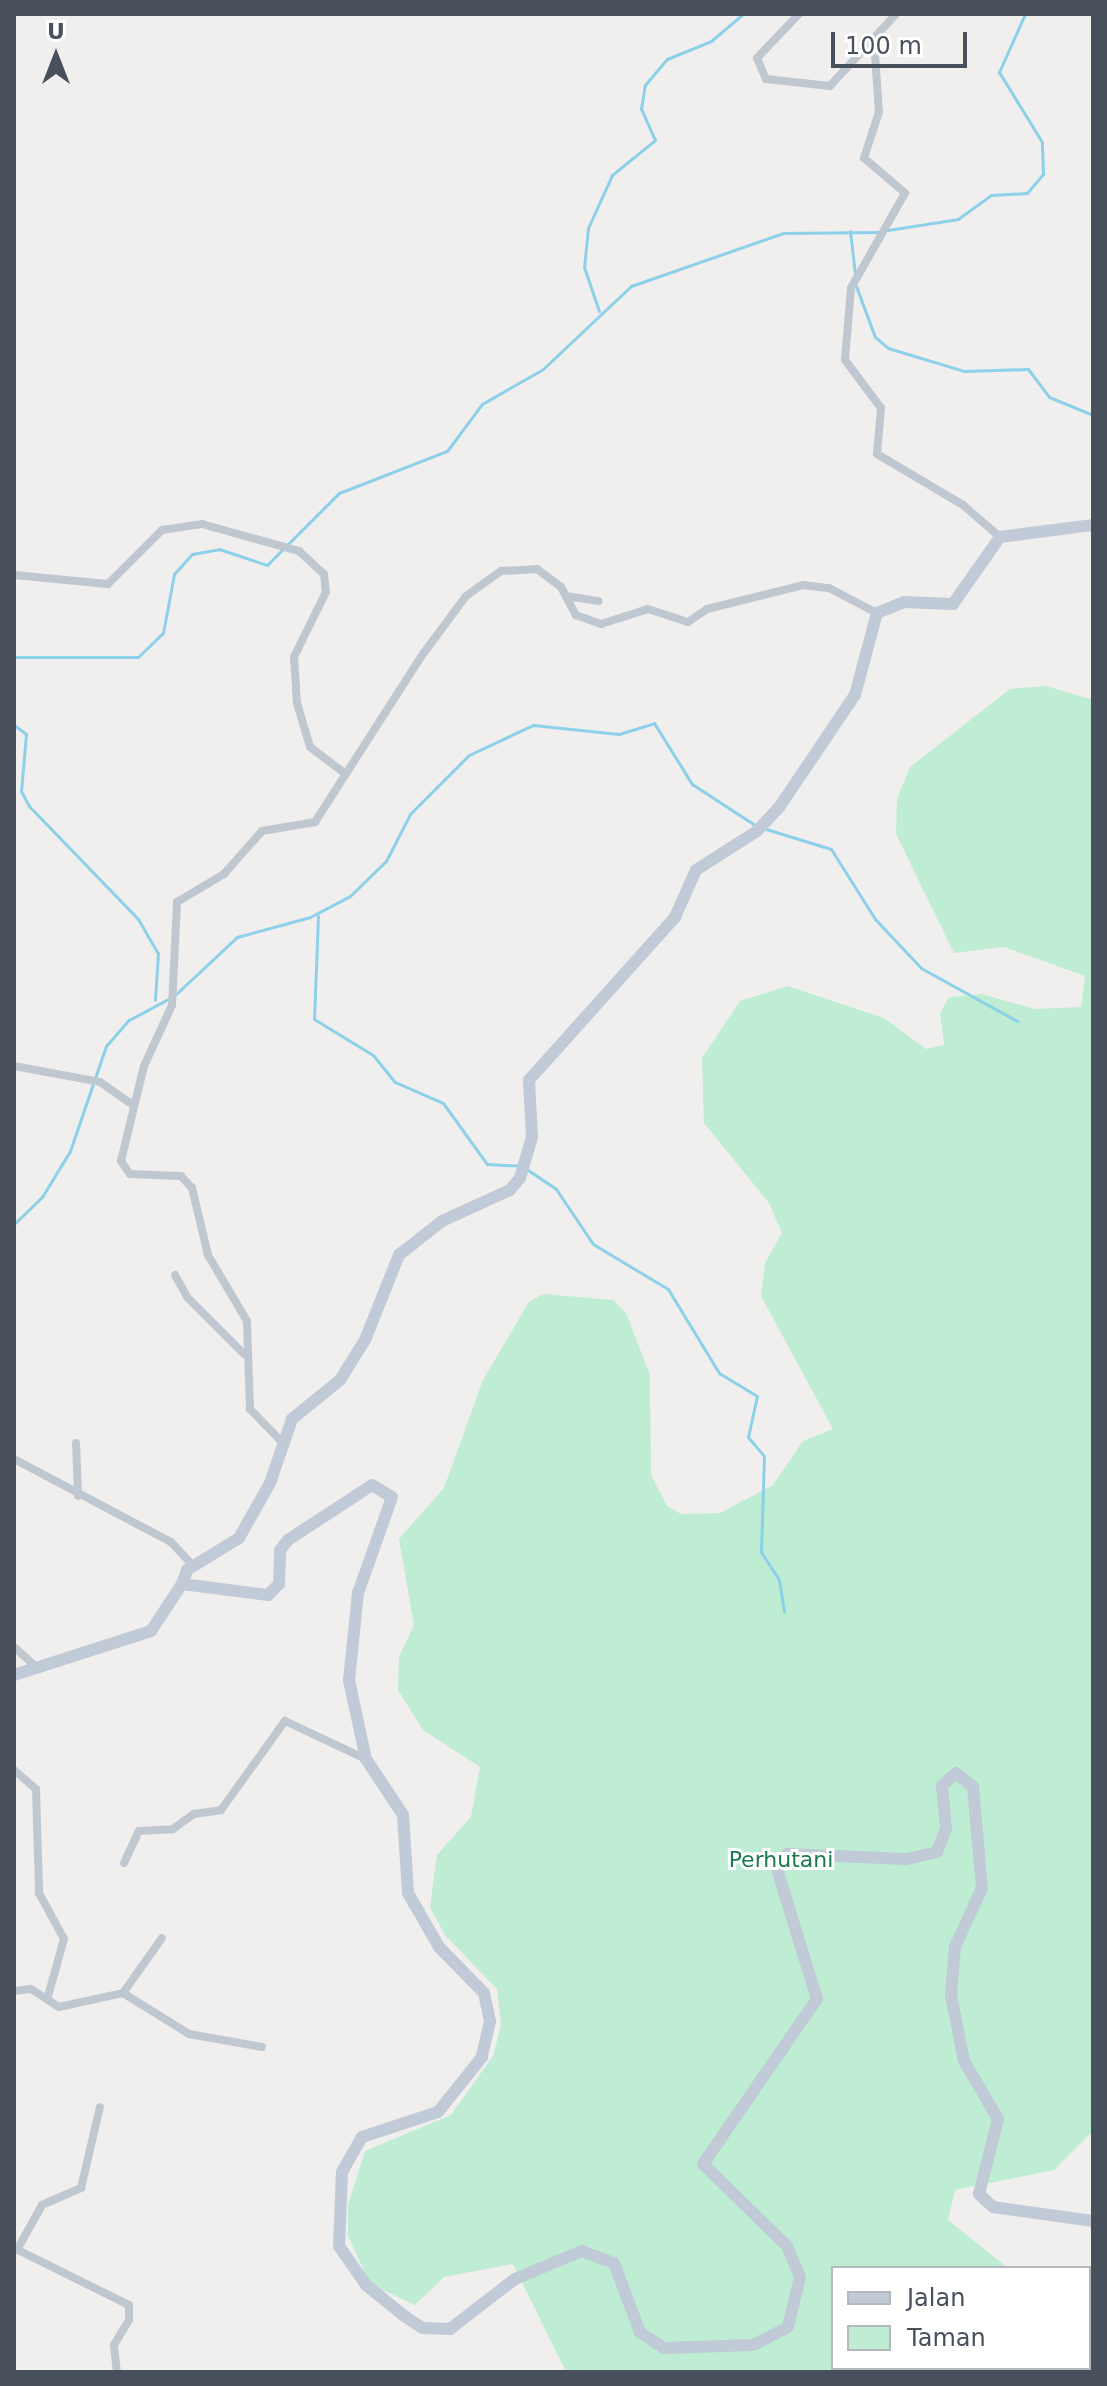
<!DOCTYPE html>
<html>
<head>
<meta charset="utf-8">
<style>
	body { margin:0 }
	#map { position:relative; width:1107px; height:2386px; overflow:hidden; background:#f1eeee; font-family:"DejaVu Sans",sans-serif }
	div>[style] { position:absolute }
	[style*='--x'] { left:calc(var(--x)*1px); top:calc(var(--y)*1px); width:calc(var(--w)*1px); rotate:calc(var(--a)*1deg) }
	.green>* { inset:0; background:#beedd3 }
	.stream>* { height:3px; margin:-1.5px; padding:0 1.5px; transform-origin:1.5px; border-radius:1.5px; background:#8cd1e9 }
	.street>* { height:8px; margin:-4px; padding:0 4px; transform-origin:4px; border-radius:4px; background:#bfc8d0 }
	.secondary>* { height:12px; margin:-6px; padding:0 6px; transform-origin:6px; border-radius:6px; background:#c1cad7 }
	span { translate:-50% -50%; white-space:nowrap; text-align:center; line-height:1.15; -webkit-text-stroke:6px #fff; paint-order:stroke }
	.park-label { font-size:22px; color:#1a7a4f }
	.frame { position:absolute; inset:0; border:16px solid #47505b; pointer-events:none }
	.legend { position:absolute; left:831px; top:2266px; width:260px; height:104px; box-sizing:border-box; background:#fff; border:2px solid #b5b9bd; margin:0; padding:10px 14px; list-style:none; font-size:24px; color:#47505b }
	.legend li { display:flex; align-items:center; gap:16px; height:40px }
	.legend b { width:40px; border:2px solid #b5b9bd }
	.north { position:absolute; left:16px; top:16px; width:80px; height:80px; -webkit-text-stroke:6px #fff; paint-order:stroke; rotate:0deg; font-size:22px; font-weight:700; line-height:32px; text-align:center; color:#47505b }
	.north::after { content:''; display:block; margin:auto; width:28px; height:36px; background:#47505b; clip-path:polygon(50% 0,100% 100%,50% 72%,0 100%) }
	.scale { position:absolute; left:831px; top:32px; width:136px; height:36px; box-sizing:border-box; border:4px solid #47505b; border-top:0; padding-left:10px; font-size:24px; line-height:28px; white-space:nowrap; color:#47505b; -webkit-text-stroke:6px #fff; paint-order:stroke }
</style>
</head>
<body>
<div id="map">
	<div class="green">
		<i style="clip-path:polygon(1046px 686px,1093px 700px,1093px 2131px,1054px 2170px,955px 2190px,948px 2220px,1008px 2268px,833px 2268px,833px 2368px,1078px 2372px,566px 2372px,513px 2264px,444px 2277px,415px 2305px,370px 2284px,348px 2236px,348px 2205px,365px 2151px,451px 2115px,493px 2056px,501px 2025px,497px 1989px,445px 1935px,430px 1907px,437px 1855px,471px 1817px,480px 1767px,423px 1730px,398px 1690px,399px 1657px,414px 1625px,399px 1539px,444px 1488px,483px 1380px,529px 1302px,543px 1294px,613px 1300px,626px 1313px,650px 1375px,651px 1475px,667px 1506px,681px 1514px,720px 1513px,773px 1485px,803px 1441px,833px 1429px,761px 1296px,765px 1263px,782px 1233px,769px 1203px,704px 1123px,702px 1058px,740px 1001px,788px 986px,884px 1018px,926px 1049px,944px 1045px,940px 1013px,949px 997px,982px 994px,1034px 1009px,1081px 1007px,1085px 976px,1004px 947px,954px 953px,896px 834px,897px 799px,910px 767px,1010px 689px)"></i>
	</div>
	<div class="stream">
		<i style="--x:888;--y:230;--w:71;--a:-8.9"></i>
		<i style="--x:958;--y:219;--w:41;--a:-36"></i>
		<i style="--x:991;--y:195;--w:36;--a:-3"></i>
		<i style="--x:1027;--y:193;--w:25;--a:-50"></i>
		<i style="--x:1043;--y:174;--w:32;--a:-92"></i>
		<i style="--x:1042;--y:142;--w:82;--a:-121.6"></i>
		<i style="--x:999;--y:72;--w:64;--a:-65.9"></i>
		<i style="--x:850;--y:231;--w:43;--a:83.4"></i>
		<i style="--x:856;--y:286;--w:54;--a:69.6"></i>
		<i style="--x:875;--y:337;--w:17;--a:40"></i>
		<i style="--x:888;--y:348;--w:79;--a:16.8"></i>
		<i style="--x:964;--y:371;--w:64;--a:-1.8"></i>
		<i style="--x:1028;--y:369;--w:35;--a:53"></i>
		<i style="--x:1049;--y:397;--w:48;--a:22.2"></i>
		<i style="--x:599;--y:311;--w:46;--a:-108.8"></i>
		<i style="--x:584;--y:267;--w:39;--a:-84"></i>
		<i style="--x:588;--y:228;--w:58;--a:-65.6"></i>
		<i style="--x:612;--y:175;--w:55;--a:-39.1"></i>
		<i style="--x:655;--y:140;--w:34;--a:-114"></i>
		<i style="--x:641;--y:109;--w:24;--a:-81"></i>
		<i style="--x:645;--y:85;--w:34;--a:-50"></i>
		<i style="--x:667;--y:59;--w:48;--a:-22.2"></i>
		<i style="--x:711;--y:41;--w:42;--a:-40.2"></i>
		<i style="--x:14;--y:657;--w:124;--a:0"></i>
		<i style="--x:138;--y:657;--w:35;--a:-44"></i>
		<i style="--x:163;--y:633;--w:60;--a:-79.4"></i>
		<i style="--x:174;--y:574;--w:27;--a:-48"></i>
		<i style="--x:192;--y:554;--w:27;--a:-10"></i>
		<i style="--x:219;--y:549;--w:51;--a:18.4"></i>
		<i style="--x:267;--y:565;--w:102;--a:-45"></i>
		<i style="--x:339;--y:493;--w:116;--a:-21.3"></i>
		<i style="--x:447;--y:451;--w:59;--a:-53.3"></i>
		<i style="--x:482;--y:404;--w:70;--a:-29.8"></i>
		<i style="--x:543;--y:369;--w:121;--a:-43.3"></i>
		<i style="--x:631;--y:286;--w:161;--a:-19.2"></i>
		<i style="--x:783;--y:233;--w:98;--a:-0.6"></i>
		<i style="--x:14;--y:725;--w:15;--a:37"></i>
		<i style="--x:26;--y:734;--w:57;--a:95"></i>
		<i style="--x:21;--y:791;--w:17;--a:62"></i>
		<i style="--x:29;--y:806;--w:157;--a:46"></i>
		<i style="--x:138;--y:919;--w:39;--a:60"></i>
		<i style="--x:158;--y:953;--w:47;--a:93.7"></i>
		<i style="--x:766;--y:829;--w:68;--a:17.1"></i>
		<i style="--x:831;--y:849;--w:83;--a:57.8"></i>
		<i style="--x:875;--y:919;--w:67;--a:46.8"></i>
		<i style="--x:921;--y:968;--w:110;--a:28.9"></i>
		<i style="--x:318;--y:916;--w:103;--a:92.2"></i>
		<i style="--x:314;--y:1019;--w:69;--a:31.4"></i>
		<i style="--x:373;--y:1055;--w:35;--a:51"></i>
		<i style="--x:395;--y:1082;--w:52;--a:23.6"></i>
		<i style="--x:443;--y:1103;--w:75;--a:54.2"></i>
		<i style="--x:487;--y:1164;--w:34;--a:3"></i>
		<i style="--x:176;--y:994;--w:83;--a:-43.1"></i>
		<i style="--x:237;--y:937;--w:76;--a:-15.3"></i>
		<i style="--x:310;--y:917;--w:45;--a:-27.7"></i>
		<i style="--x:350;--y:896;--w:50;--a:-44.2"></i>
		<i style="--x:386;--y:861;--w:53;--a:-62.9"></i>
		<i style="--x:410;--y:814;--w:83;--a:-45"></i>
		<i style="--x:469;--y:755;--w:71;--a:-25.1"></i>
		<i style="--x:533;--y:725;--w:86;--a:6"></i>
		<i style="--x:619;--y:734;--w:37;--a:-17"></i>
		<i style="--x:654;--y:723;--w:72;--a:58.1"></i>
		<i style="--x:692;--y:784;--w:75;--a:33.1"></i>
		<i style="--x:528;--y:1170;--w:34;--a:34"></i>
		<i style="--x:556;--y:1189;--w:66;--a:56.1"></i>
		<i style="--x:593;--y:1244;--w:87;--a:31"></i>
		<i style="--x:668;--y:1289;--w:98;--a:58.7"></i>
		<i style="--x:719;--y:1373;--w:44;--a:31.2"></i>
		<i style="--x:757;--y:1396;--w:42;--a:102.4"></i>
		<i style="--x:748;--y:1437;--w:25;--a:50"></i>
		<i style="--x:764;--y:1456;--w:96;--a:91.8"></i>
		<i style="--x:761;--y:1552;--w:33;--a:57"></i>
		<i style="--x:779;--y:1580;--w:32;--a:81"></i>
		<i style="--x:14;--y:1224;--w:39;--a:-44"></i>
		<i style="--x:42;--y:1197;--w:54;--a:-58.7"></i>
		<i style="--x:70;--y:1151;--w:111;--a:-71.1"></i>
		<i style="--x:106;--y:1046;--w:35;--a:-49"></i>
		<i style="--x:129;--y:1020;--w:47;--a:-28.2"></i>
	</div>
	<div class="street">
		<i style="--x:799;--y:14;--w:61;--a:133.7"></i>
		<i style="--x:757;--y:58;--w:23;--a:67"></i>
		<i style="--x:766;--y:79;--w:64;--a:6.2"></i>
		<i style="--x:830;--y:86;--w:98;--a:-47.5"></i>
		<i style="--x:874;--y:39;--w:73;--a:86.1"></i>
		<i style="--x:879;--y:112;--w:48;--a:108.1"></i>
		<i style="--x:864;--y:158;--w:54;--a:40.5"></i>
		<i style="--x:905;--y:193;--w:109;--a:119.6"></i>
		<i style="--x:851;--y:288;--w:72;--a:94.8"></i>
		<i style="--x:845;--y:360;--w:60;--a:53.1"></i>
		<i style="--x:881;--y:408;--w:46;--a:95"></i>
		<i style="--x:877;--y:454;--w:100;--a:30.7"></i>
		<i style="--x:963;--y:505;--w:49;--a:40.9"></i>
		<i style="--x:14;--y:575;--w:94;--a:5.5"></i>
		<i style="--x:108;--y:584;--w:76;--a:-45"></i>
		<i style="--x:162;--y:530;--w:40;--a:-8.5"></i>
		<i style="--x:202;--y:524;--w:101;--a:15.6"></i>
		<i style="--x:299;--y:551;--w:34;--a:43"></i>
		<i style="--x:324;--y:574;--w:18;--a:84"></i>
		<i style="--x:326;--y:592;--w:72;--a:116.2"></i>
		<i style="--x:294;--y:657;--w:46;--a:86.3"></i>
		<i style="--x:297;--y:703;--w:46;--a:73.5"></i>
		<i style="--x:310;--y:747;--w:41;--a:37.1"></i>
		<i style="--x:566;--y:596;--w:33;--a:9"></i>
		<i style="--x:14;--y:1066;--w:87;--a:10.5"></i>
		<i style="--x:100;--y:1082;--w:40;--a:34.9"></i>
		<i style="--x:175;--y:1275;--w:25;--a:61"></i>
		<i style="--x:187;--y:1297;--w:81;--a:45"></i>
		<i style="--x:76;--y:1443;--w:53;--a:87.8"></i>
		<i style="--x:284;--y:1444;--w:49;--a:-134.2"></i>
		<i style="--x:250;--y:1409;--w:88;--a:-92"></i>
		<i style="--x:247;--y:1321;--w:77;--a:-120.6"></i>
		<i style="--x:208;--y:1255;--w:69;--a:-103.4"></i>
		<i style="--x:192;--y:1188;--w:16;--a:-133"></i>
		<i style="--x:181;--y:1176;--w:51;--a:-177.8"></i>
		<i style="--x:130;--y:1174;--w:16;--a:-125"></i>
		<i style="--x:121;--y:1161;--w:98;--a:-76.4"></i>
		<i style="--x:144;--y:1066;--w:67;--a:-65.3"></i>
		<i style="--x:172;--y:1005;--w:103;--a:-87.2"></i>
		<i style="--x:177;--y:902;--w:55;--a:-30.8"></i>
		<i style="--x:224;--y:874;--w:57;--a:-48.5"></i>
		<i style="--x:262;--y:831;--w:54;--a:-9.6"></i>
		<i style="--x:315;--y:822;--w:200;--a:-57.3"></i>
		<i style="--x:423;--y:654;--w:72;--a:-53.4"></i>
		<i style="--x:466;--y:596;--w:43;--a:-35.5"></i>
		<i style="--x:501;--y:571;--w:36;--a:-3"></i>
		<i style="--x:537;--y:569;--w:30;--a:37"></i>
		<i style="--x:561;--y:587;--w:32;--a:62"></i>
		<i style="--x:576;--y:615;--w:27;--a:20"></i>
		<i style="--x:601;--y:624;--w:49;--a:-17.7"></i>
		<i style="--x:648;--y:609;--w:42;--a:18"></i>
		<i style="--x:688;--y:622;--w:23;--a:-34"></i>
		<i style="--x:707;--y:609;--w:99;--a:-14"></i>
		<i style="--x:803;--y:585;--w:26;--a:7"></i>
		<i style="--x:829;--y:588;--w:54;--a:27.5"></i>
		<i style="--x:14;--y:1459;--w:178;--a:27.9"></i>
		<i style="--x:171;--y:1542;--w:33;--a:47"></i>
		<i style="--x:14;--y:1647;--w:27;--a:42"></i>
		<i style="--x:14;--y:1770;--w:29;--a:41"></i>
		<i style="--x:36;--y:1789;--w:104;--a:88.3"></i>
		<i style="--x:39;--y:1893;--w:52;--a:61.5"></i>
		<i style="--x:64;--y:1939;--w:63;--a:105.6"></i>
		<i style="--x:124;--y:1863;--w:35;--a:-65"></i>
		<i style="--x:139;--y:1831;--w:34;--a:-3"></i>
		<i style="--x:173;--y:1829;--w:26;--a:-36"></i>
		<i style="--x:194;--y:1814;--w:27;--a:-8"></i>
		<i style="--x:221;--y:1810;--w:110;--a:-54.3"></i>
		<i style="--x:285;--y:1721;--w:89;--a:25.1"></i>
		<i style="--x:14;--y:1991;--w:17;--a:-7"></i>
		<i style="--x:31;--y:1989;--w:33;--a:33"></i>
		<i style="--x:59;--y:2007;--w:66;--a:-12.3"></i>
		<i style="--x:123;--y:1993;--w:67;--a:-54.7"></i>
		<i style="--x:123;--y:1993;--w:78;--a:31.8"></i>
		<i style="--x:189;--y:2034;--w:74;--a:10.1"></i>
		<i style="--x:14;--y:2248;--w:128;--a:26.4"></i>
		<i style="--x:129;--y:2305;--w:15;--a:90"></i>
		<i style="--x:129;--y:2320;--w:29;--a:121"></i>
		<i style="--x:114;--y:2345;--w:27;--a:84"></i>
		<i style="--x:17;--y:2250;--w:51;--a:-60.9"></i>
		<i style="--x:42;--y:2205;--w:43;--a:-23.6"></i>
		<i style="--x:81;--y:2188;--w:83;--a:-76.8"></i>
	</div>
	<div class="secondary">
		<i style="--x:182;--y:1584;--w:87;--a:7.3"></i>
		<i style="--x:268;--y:1595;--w:16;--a:-45"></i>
		<i style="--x:279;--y:1584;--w:34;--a:-88"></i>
		<i style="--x:280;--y:1550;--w:13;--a:-51"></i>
		<i style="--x:288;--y:1540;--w:100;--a:-33.2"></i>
		<i style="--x:372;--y:1485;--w:23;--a:31"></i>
		<i style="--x:392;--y:1497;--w:102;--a:109.5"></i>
		<i style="--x:358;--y:1593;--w:87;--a:95.9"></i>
		<i style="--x:349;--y:1680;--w:81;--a:77.9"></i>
		<i style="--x:366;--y:1759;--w:67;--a:56.5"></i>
		<i style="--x:403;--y:1815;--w:78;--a:86.3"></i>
		<i style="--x:408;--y:1893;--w:62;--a:60.1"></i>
		<i style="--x:439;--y:1947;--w:64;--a:45.6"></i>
		<i style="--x:484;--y:1993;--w:29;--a:78"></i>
		<i style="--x:490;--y:2021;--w:37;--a:103"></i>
		<i style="--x:482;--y:2057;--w:70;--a:128.7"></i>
		<i style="--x:438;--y:2112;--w:80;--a:161.8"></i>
		<i style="--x:362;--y:2137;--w:40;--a:119.7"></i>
		<i style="--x:342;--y:2172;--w:74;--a:92.3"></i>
		<i style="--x:339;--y:2246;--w:47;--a:55.3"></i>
		<i style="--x:366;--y:2285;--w:48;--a:39"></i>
		<i style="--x:403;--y:2315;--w:23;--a:34"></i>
		<i style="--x:422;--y:2328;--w:28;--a:2"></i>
		<i style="--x:450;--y:2329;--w:82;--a:-37.6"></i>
		<i style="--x:515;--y:2279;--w:73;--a:-22.7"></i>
		<i style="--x:582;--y:2251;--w:34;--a:21"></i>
		<i style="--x:614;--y:2263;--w:74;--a:69.4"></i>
		<i style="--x:640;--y:2332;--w:29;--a:34"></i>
		<i style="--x:664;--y:2348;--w:89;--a:-1.9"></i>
		<i style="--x:753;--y:2345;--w:39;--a:-27"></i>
		<i style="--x:788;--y:2327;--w:51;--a:-76.5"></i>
		<i style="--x:800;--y:2277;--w:34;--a:-113"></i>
		<i style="--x:787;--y:2246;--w:117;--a:-135.7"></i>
		<i style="--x:703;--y:2164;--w:201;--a:-55.4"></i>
		<i style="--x:817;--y:1999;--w:139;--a:-107.1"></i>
		<i style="--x:776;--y:1866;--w:16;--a:-47"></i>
		<i style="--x:787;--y:1854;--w:120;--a:2.4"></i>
		<i style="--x:907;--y:1859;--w:31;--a:-13"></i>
		<i style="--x:937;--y:1852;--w:25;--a:-69"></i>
		<i style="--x:946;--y:1829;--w:43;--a:-95.3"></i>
		<i style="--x:942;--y:1786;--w:19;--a:-43"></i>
		<i style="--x:956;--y:1773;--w:22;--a:39"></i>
		<i style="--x:973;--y:1787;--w:101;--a:84.9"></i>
		<i style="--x:982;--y:1888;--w:65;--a:114.6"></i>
		<i style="--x:955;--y:1947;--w:48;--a:94.8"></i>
		<i style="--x:951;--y:1995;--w:67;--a:78.9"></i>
		<i style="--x:964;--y:2061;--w:67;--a:59.6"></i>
		<i style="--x:998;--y:2119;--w:77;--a:104.2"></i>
		<i style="--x:979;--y:2194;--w:19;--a:43"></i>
		<i style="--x:993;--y:2207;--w:101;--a:8"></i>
		<i style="--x:182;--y:1584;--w:15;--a:-70"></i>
		<i style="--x:187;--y:1570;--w:61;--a:-31.6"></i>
		<i style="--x:239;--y:1538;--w:63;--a:-60.6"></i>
		<i style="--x:270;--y:1483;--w:68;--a:-71"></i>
		<i style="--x:292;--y:1419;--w:62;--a:-39.1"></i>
		<i style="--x:340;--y:1380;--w:47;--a:-58"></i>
		<i style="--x:365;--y:1340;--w:92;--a:-68.2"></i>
		<i style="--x:399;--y:1255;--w:55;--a:-38.3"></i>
		<i style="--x:442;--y:1221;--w:75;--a:-24.5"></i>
		<i style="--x:510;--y:1190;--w:16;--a:-50"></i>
		<i style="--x:520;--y:1178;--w:43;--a:-73.7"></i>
		<i style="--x:532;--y:1137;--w:57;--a:-93"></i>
		<i style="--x:529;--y:1080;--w:219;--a:-48.1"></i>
		<i style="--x:675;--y:917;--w:51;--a:-65.9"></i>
		<i style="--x:696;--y:870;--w:72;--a:-32.6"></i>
		<i style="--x:757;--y:831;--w:34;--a:-47"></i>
		<i style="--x:780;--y:806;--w:134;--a:-56"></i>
		<i style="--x:855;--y:695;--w:85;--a:-75"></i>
		<i style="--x:877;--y:613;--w:29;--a:-22"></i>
		<i style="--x:904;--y:602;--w:49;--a:2.3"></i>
		<i style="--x:953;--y:604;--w:82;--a:-55"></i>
		<i style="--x:1000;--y:537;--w:94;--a:-7.4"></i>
		<i style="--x:14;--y:1675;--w:144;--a:-17.8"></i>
		<i style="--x:151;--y:1631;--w:56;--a:-56.6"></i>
	</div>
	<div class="park-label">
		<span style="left:781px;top:1860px">Perhutani</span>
	</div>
	<div class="frame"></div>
	<ul class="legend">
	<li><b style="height:10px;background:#c1cad7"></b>Jalan</li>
	<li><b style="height:22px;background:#beedd3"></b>Taman</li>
	</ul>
	<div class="north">U</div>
	<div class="scale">100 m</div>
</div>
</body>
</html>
